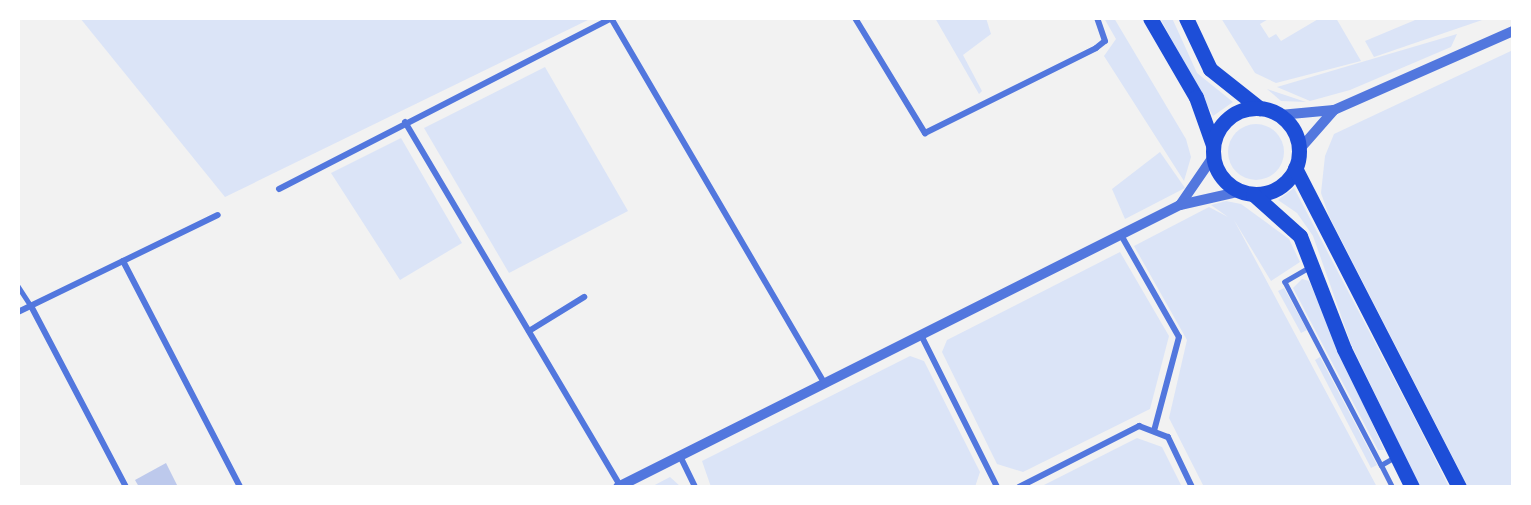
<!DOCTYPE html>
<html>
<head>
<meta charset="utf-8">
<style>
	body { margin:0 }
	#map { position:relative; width:1531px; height:505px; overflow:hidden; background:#f2f2f2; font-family:"Source Serif 4",serif }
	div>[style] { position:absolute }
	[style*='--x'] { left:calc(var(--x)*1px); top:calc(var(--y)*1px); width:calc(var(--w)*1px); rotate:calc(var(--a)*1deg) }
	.green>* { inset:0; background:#dbe4f7 }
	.round { border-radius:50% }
	.building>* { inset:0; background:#bdc9ec }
	.service>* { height:4.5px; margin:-2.25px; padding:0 2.25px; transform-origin:2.25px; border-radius:2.25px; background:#5277de }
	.minor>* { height:6px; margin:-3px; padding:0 3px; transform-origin:3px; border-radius:3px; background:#5277de }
	.tertiary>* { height:10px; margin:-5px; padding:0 5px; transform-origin:5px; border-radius:5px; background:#5277de }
	.trunk>* { height:15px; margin:-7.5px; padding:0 7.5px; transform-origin:7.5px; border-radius:7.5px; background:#1d4ed8 }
	.trunk>.ring { margin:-7.5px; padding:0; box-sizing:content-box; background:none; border:15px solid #1d4ed8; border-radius:50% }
	span { translate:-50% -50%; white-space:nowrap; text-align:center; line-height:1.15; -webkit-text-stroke:4.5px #fff; paint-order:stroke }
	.frame { position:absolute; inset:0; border:20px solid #fff; pointer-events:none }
</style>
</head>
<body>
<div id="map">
	<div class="green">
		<i style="clip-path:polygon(80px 18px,592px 18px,225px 197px)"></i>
		<i style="clip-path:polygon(935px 18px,986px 18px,991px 34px,963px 55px,982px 91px,979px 94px)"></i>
		<i style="clip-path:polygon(1104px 18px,1114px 18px,1186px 139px,1191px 157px,1184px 181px,1104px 56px,1116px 39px)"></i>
		<i style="clip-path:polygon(1160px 18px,1172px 18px,1197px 73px,1233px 102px,1213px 116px)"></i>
		<i style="clip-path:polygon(1221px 18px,1270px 18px,1260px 24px,1269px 38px,1276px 34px,1281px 41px,1320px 18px,1336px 18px,1361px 61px,1276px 83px,1255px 73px)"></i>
		<i style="clip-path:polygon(1420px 18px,1488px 18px,1374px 57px,1365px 41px)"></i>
		<i style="clip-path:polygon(1457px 34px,1451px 47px,1350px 90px,1310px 101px,1277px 87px)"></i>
		<i style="clip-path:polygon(1513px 50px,1513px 487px,1468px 487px,1329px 216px,1321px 193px,1325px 156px,1334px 134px)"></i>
		<i style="clip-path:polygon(545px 67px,628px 211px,509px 273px,424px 128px)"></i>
		<i style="clip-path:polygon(1267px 89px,1306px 102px,1281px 101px)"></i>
		<i class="round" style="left:1228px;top:124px;width:56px;height:56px"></i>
		<i style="clip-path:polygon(401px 138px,462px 243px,400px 280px,331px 173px)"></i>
		<i style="clip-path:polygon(1160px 152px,1185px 188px,1125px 219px,1112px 189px)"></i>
		<i style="clip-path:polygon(1294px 188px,1415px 419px,1449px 487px,1420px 487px,1351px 344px,1313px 236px,1297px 213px,1278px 200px)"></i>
		<i style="clip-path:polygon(1226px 201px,1241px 204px,1289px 239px,1300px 262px,1271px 281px,1234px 220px,1377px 487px,1204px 487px,1169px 418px,1187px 340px,1134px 246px,1209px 207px,1228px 217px,1211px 205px)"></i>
		<i style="clip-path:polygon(1120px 252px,1169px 336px,1150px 409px,1023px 472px,997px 464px,942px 352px,947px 340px)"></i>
		<i style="clip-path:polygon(1302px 279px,1309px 281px,1384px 450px,1378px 450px,1293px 288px)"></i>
		<i style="clip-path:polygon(1284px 288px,1307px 330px,1301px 333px,1278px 291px)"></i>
		<i style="clip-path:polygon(910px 356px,924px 361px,980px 472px,975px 487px,711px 487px,702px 461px)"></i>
		<i style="clip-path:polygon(1320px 357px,1377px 465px,1371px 468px,1315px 360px)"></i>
		<i style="clip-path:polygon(1137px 438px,1162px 447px,1182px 487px,1040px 487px)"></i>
		<i style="clip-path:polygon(670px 477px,681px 487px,651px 487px)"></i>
	</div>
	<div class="building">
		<i style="clip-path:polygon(166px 463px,178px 487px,139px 487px,135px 480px)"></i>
	</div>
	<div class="service">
		<i style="--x:1309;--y:268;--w:28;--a:150"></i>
		<i style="--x:1285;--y:282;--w:207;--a:62.3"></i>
		<i style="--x:18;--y:286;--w:24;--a:57"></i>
		<i style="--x:1392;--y:487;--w:25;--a:-117"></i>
		<i style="--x:1381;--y:465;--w:14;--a:-30"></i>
	</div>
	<div class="minor">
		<i style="--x:611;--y:18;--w:423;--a:59.7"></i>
		<i style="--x:855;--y:18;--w:135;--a:58.7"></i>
		<i style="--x:925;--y:133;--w:191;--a:-26.4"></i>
		<i style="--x:1096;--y:48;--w:11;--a:-38"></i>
		<i style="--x:1105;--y:41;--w:24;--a:-109"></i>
		<i style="--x:405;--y:122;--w:423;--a:59.4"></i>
		<i style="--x:279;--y:189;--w:374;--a:-27.2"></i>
		<i style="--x:1121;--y:235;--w:117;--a:60.4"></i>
		<i style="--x:1179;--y:337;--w:97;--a:104.9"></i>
		<i style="--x:123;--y:261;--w:254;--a:62.6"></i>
		<i style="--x:31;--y:306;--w:204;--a:62.3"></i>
		<i style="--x:18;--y:312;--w:222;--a:-25.9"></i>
		<i style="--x:529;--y:331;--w:65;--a:-31.7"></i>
		<i style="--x:921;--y:335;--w:170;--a:63.4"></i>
		<i style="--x:680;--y:456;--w:34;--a:64"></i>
		<i style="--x:1019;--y:487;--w:135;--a:-26.9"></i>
		<i style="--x:1139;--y:426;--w:31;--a:21"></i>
		<i style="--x:1168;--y:437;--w:55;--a:64.4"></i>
	</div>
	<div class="tertiary">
		<i style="--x:1280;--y:115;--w:54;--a:-5.3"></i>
		<i style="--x:1334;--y:110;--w:196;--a:-23.8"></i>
		<i style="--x:1299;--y:150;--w:53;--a:-48.8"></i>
		<i style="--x:1180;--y:205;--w:58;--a:-55.5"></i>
		<i style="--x:618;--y:487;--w:629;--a:-26.65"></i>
		<i style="--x:1180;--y:205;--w:64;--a:-12.7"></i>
	</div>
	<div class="trunk">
		<i style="--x:1150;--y:18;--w:91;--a:59.8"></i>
		<i style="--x:1196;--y:97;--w:51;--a:70.5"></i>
		<i style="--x:1186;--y:18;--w:56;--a:64.8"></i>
		<i style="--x:1210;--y:69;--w:63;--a:38.5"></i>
		<i class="ring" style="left:1213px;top:108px;width:71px;height:71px"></i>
		<i style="--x:1295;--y:168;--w:359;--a:62.8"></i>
		<i style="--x:1253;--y:194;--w:63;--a:41.8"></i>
		<i style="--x:1300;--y:236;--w:121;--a:68.7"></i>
		<i style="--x:1344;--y:349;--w:154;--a:63.8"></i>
	</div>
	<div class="frame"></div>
</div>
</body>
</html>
